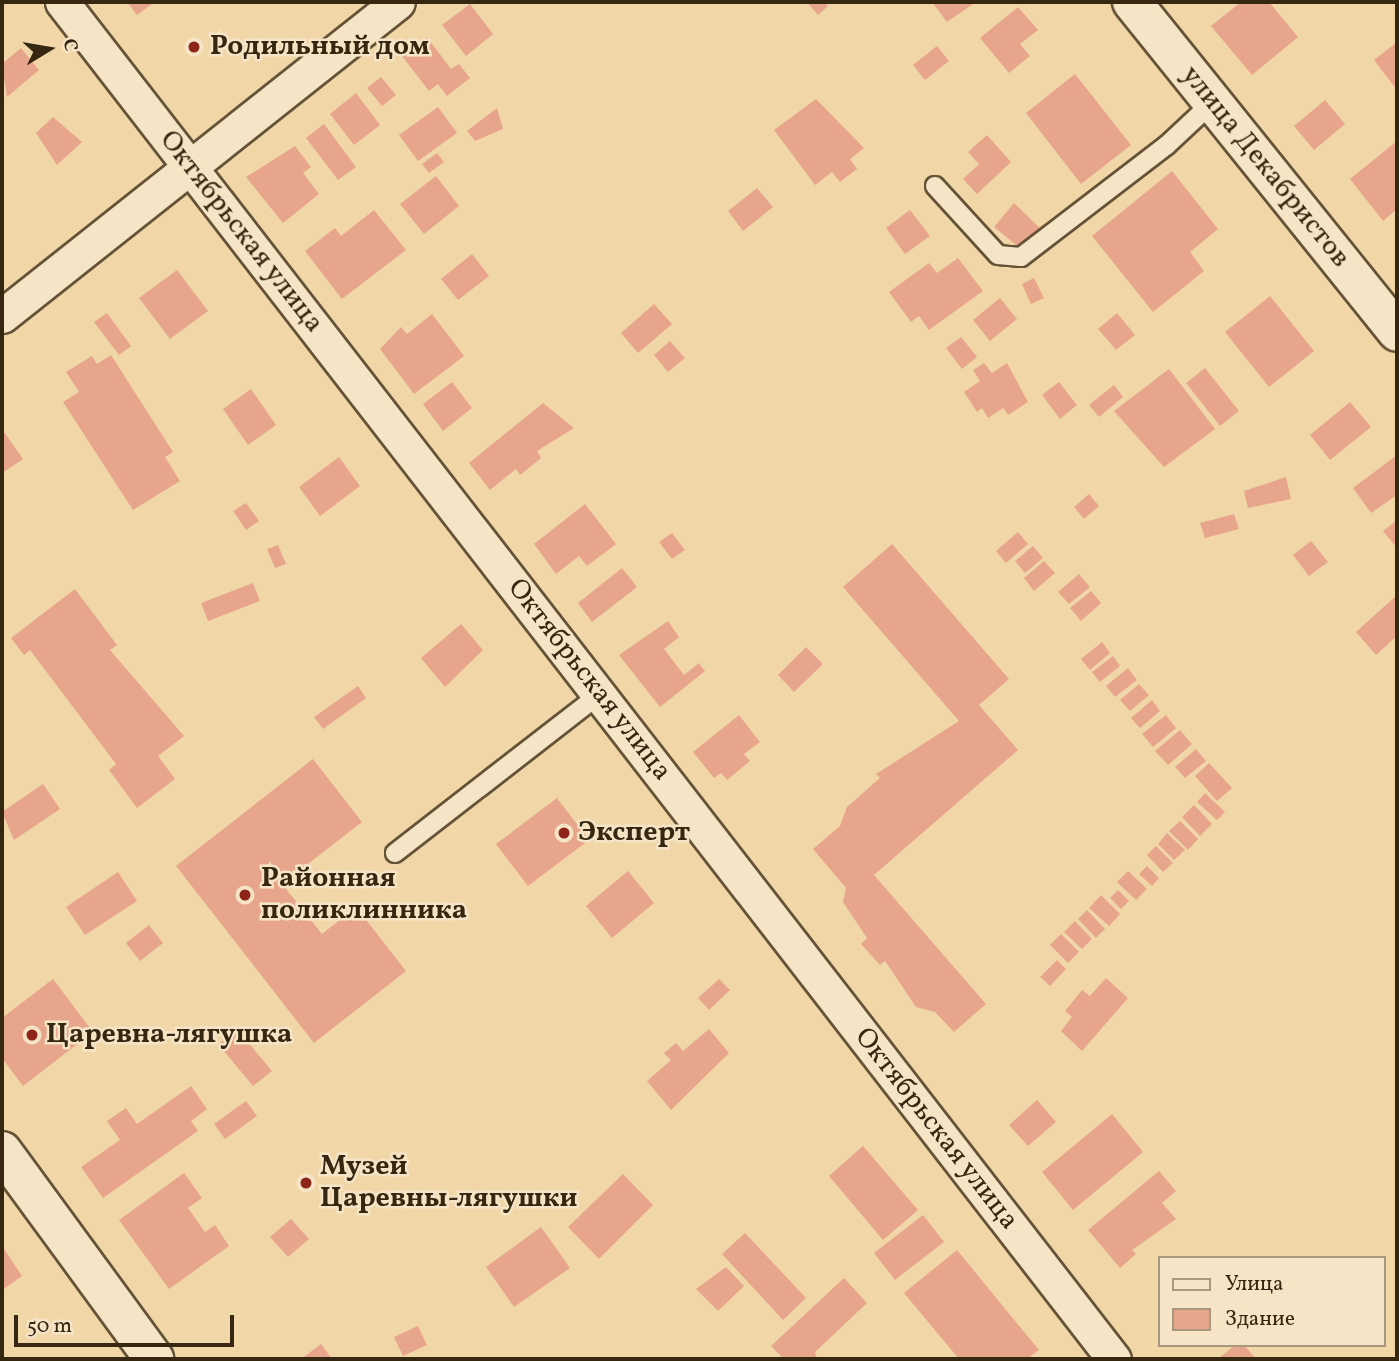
<!DOCTYPE html>
<html>
<head>
<meta charset="utf-8">
<style>
	body { margin:0 }
	#map { position:relative; width:1399px; height:1361px; overflow:hidden; background:#f1d6a8; font-family:Vollkorn,serif }
	div>[style] { position:absolute }
	[style*='--x'] { left:calc(var(--x)*1px); top:calc(var(--y)*1px); width:calc(var(--w)*1px); rotate:calc(var(--a)*1deg) }
	.building>* { inset:0; background:#e7a68c }
	.roads { filter:drop-shadow(2px 0 #655337) drop-shadow(-2px 0 #655337) drop-shadow(0 2px #655337) drop-shadow(0 -2px #655337) }
	.service>* { height:18px; margin:-9px; padding:0 9px; transform-origin:9px; border-radius:9px; background:#f6e4c6 }
	.minor>* { height:33px; margin:-16.5px; padding:0 16.5px; transform-origin:16.5px; border-radius:16.5px; background:#f6e4c6 }
	.tertiary>* { height:38px; margin:-19px; padding:0 19px; transform-origin:19px; border-radius:19px; background:#f6e4c6 }
	.secondary>* { height:38px; margin:-19px; padding:0 19px; transform-origin:19px; border-radius:19px; background:#f6e4c6 }
	.dots>* { width:19px; height:19px; translate:-50% -50%; box-sizing:border-box; border:4px solid #f6e4c6; border-radius:50% }
	span { translate:-50% -50%; white-space:nowrap; text-align:center; line-height:1.15; -webkit-text-stroke:5px #f6e4c6; paint-order:stroke }
	.poi-label { font-size:28px; color:#362711; font-weight:700 }
	.left { translate:0 -50%; text-align:left }
	.street-label { font-size:28px; color:#362711 }
	.frame { position:absolute; inset:0; border:4px solid #362711; pointer-events:none }
	.legend { position:absolute; left:1158px; top:1256px; width:228px; height:91px; box-sizing:border-box; background:#f6e4c6; border:2px solid #a9987e; margin:0; padding:9px 12px; list-style:none; font-size:21px; color:#362711 }
	.legend li { display:flex; align-items:center; gap:14px; height:35px }
	.legend b { width:35px; border:2px solid #a9987e }
	.north { position:absolute; left:14px; top:14px; width:70px; height:70px; -webkit-text-stroke:5px #f6e4c6; paint-order:stroke; rotate:79deg; font-size:19px; font-weight:700; line-height:28px; text-align:center; color:#362711 }
	.north::after { content:''; display:block; margin:auto; width:24px; height:32px; background:#362711; clip-path:polygon(50% 0,100% 100%,50% 72%,0 100%) }
	.scale { position:absolute; left:14px; top:1315px; width:220px; height:32px; box-sizing:border-box; border:4px solid #362711; border-top:0; padding-left:9px; font-size:21px; line-height:24px; white-space:nowrap; color:#362711; -webkit-text-stroke:5px #f6e4c6; paint-order:stroke }
</style>
</head>
<body>
<div id="map">
	<div class="building">
		<i style="clip-path:polygon(127px 2px,155px 2px,137px 15px)"></i>
		<i style="clip-path:polygon(807px 2px,825px 2px,828px 6px,818px 15px)"></i>
		<i style="clip-path:polygon(932px 2px,976px 2px,947px 22px)"></i>
		<i style="clip-path:polygon(1241px 2px,1269px 2px,1298px 37px,1252px 75px,1211px 26px)"></i>
		<i style="clip-path:polygon(470px 4px,493px 34px,466px 56px,442px 25px)"></i>
		<i style="clip-path:polygon(1018px 7px,1038px 30px,1020px 44px,1030px 56px,1009px 73px,980px 38px)"></i>
		<i style="clip-path:polygon(427px 37px,451px 69px,459px 64px,470px 78px,447px 96px,438px 84px,429px 91px,402px 56px)"></i>
		<i style="clip-path:polygon(1397px 42px,1397px 90px,1374px 60px)"></i>
		<i style="clip-path:polygon(937px 46px,949px 61px,925px 80px,913px 65px)"></i>
		<i style="clip-path:polygon(21px 48px,39px 70px,7px 97px,2px 64px)"></i>
		<i style="clip-path:polygon(1075px 74px,1131px 145px,1081px 184px,1026px 113px)"></i>
		<i style="clip-path:polygon(381px 77px,396px 95px,382px 106px,367px 88px)"></i>
		<i style="clip-path:polygon(356px 93px,380px 125px,354px 145px,330px 114px)"></i>
		<i style="clip-path:polygon(816px 99px,864px 148px,850px 159px,857px 169px,840px 182px,832px 172px,815px 185px,774px 130px)"></i>
		<i style="clip-path:polygon(1325px 100px,1345px 124px,1314px 150px,1294px 126px)"></i>
		<i style="clip-path:polygon(438px 107px,457px 133px,418px 161px,399px 135px)"></i>
		<i style="clip-path:polygon(497px 108px,503px 129px,475px 141px,467px 131px)"></i>
		<i style="clip-path:polygon(53px 117px,82px 142px,57px 165px,36px 133px)"></i>
		<i style="clip-path:polygon(324px 124px,356px 167px,338px 180px,306px 138px)"></i>
		<i style="clip-path:polygon(987px 135px,1011px 162px,977px 194px,963px 179px,979px 164px,968px 152px)"></i>
		<i style="clip-path:polygon(1397px 141px,1397px 209px,1383px 221px,1350px 179px)"></i>
		<i style="clip-path:polygon(295px 146px,311px 167px,303px 173px,319px 194px,283px 223px,246px 177px)"></i>
		<i style="clip-path:polygon(437px 153px,444px 162px,429px 173px,422px 164px)"></i>
		<i style="clip-path:polygon(1172px 171px,1218px 229px,1190px 252px,1204px 271px,1153px 312px,1092px 236px)"></i>
		<i style="clip-path:polygon(436px 176px,459px 206px,424px 234px,400px 204px)"></i>
		<i style="clip-path:polygon(757px 188px,773px 207px,743px 231px,728px 211px)"></i>
		<i style="clip-path:polygon(1014px 203px,1042px 230px,1020px 248px,994px 227px)"></i>
		<i style="clip-path:polygon(374px 210px,406px 250px,342px 299px,305px 251px,335px 228px,341px 236px)"></i>
		<i style="clip-path:polygon(910px 210px,930px 236px,905px 254px,886px 228px)"></i>
		<i style="clip-path:polygon(472px 254px,489px 276px,458px 300px,441px 279px)"></i>
		<i style="clip-path:polygon(958px 258px,983px 291px,929px 330px,919px 316px,911px 322px,889px 292px,929px 263px,937px 273px)"></i>
		<i style="clip-path:polygon(177px 270px,208px 311px,170px 339px,139px 298px)"></i>
		<i style="clip-path:polygon(1034px 278px,1044px 298px,1031px 304px,1022px 284px)"></i>
		<i style="clip-path:polygon(1270px 296px,1314px 351px,1269px 387px,1225px 332px)"></i>
		<i style="clip-path:polygon(1000px 298px,1017px 319px,990px 341px,973px 320px)"></i>
		<i style="clip-path:polygon(654px 304px,672px 324px,638px 353px,621px 333px)"></i>
		<i style="clip-path:polygon(107px 313px,131px 346px,119px 355px,94px 322px)"></i>
		<i style="clip-path:polygon(1117px 313px,1135px 335px,1116px 350px,1098px 329px)"></i>
		<i style="clip-path:polygon(432px 314px,464px 356px,414px 394px,380px 349px,401px 327px,407px 334px)"></i>
		<i style="clip-path:polygon(961px 337px,977px 357px,962px 369px,946px 348px)"></i>
		<i style="clip-path:polygon(670px 341px,685px 358px,668px 372px,654px 355px)"></i>
		<i style="clip-path:polygon(111px 355px,173px 452px,165px 457px,180px 481px,133px 510px,63px 402px,79px 392px,66px 372px,92px 356px,97px 364px)"></i>
		<i style="clip-path:polygon(984px 363px,992px 373px,1007px 363px,1028px 402px,1008px 415px,1003px 408px,988px 418px,982px 408px,977px 412px,964px 392px,980px 381px,973px 370px)"></i>
		<i style="clip-path:polygon(1205px 368px,1239px 411px,1220px 426px,1186px 383px)"></i>
		<i style="clip-path:polygon(1169px 369px,1215px 429px,1164px 467px,1114px 411px)"></i>
		<i style="clip-path:polygon(452px 382px,472px 408px,443px 431px,423px 404px)"></i>
		<i style="clip-path:polygon(1059px 382px,1077px 405px,1060px 419px,1042px 395px)"></i>
		<i style="clip-path:polygon(1114px 385px,1123px 397px,1099px 417px,1089px 405px)"></i>
		<i style="clip-path:polygon(251px 389px,276px 425px,248px 445px,223px 409px)"></i>
		<i style="clip-path:polygon(1350px 402px,1371px 427px,1330px 460px,1310px 435px)"></i>
		<i style="clip-path:polygon(543px 403px,574px 428px,537px 451px,541px 458px,520px 475px,516px 469px,490px 490px,469px 463px)"></i>
		<i style="clip-path:polygon(2px 429px,23px 459px,2px 473px)"></i>
		<i style="clip-path:polygon(1397px 455px,1397px 495px,1371px 513px,1353px 488px)"></i>
		<i style="clip-path:polygon(339px 457px,360px 486px,320px 516px,299px 487px)"></i>
		<i style="clip-path:polygon(1286px 477px,1291px 499px,1248px 508px,1244px 491px)"></i>
		<i style="clip-path:polygon(1089px 494px,1099px 506px,1084px 519px,1074px 507px)"></i>
		<i style="clip-path:polygon(246px 503px,259px 521px,246px 530px,233px 511px)"></i>
		<i style="clip-path:polygon(585px 504px,616px 544px,587px 566px,579px 556px,556px 574px,534px 544px)"></i>
		<i style="clip-path:polygon(1234px 514px,1239px 529px,1205px 538px,1200px 523px)"></i>
		<i style="clip-path:polygon(1397px 520px,1397px 548px,1383px 531px)"></i>
		<i style="clip-path:polygon(1018px 532px,1028px 544px,1006px 563px,996px 551px)"></i>
		<i style="clip-path:polygon(672px 533px,685px 550px,672px 559px,659px 542px)"></i>
		<i style="clip-path:polygon(1311px 541px,1328px 562px,1309px 576px,1293px 555px)"></i>
		<i style="clip-path:polygon(892px 544px,1009px 679px,979px 705px,1018px 750px,874px 875px,986px 1004px,954px 1032px,935px 1012px,916px 1007px,885px 961px,880px 965px,861px 944px,867px 938px,843px 902px,846px 888px,813px 849px,840px 826px,847px 807px,880px 778px,876px 774px,959px 721px,843px 587px)"></i>
		<i style="clip-path:polygon(278px 545px,286px 564px,275px 568px,267px 549px)"></i>
		<i style="clip-path:polygon(1033px 546px,1043px 558px,1025px 573px,1015px 561px)"></i>
		<i style="clip-path:polygon(1044px 561px,1055px 573px,1034px 591px,1024px 578px)"></i>
		<i style="clip-path:polygon(622px 568px,637px 587px,592px 622px,578px 603px)"></i>
		<i style="clip-path:polygon(1079px 574px,1090px 587px,1069px 604px,1058px 592px)"></i>
		<i style="clip-path:polygon(253px 583px,260px 601px,208px 621px,201px 603px)"></i>
		<i style="clip-path:polygon(75px 589px,117px 645px,110px 650px,184px 736px,158px 756px,175px 779px,137px 808px,109px 770px,116px 764px,30px 650px,24px 655px,11px 638px)"></i>
		<i style="clip-path:polygon(1091px 591px,1101px 603px,1081px 621px,1070px 608px)"></i>
		<i style="clip-path:polygon(1397px 595px,1397px 636px,1376px 655px,1356px 632px)"></i>
		<i style="clip-path:polygon(668px 621px,679px 637px,664px 649px,684px 675px,699px 663px,705px 671px,660px 707px,619px 655px)"></i>
		<i style="clip-path:polygon(461px 624px,483px 650px,445px 687px,421px 658px)"></i>
		<i style="clip-path:polygon(1102px 642px,1110px 653px,1090px 670px,1081px 659px)"></i>
		<i style="clip-path:polygon(806px 647px,823px 664px,794px 692px,778px 675px)"></i>
		<i style="clip-path:polygon(1113px 656px,1120px 666px,1100px 682px,1092px 672px)"></i>
		<i style="clip-path:polygon(1128px 668px,1137px 680px,1115px 697px,1106px 686px)"></i>
		<i style="clip-path:polygon(1139px 684px,1149px 695px,1130px 711px,1120px 700px)"></i>
		<i style="clip-path:polygon(358px 686px,366px 698px,323px 729px,314px 717px)"></i>
		<i style="clip-path:polygon(1152px 700px,1160px 711px,1140px 728px,1131px 718px)"></i>
		<i style="clip-path:polygon(739px 715px,760px 742px,744px 754px,750px 761px,727px 780px,721px 773px,714px 778px,693px 752px)"></i>
		<i style="clip-path:polygon(1166px 715px,1176px 728px,1153px 747px,1142px 734px)"></i>
		<i style="clip-path:polygon(1180px 730px,1192px 744px,1168px 765px,1155px 751px)"></i>
		<i style="clip-path:polygon(1196px 749px,1206px 761px,1185px 778px,1175px 767px)"></i>
		<i style="clip-path:polygon(313px 759px,362px 822px,282px 884px,322px 934px,356px 907px,406px 971px,314px 1043px,176px 866px)"></i>
		<i style="clip-path:polygon(1209px 763px,1232px 788px,1217px 801px,1195px 776px)"></i>
		<i style="clip-path:polygon(43px 784px,60px 809px,14px 840px,2px 812px)"></i>
		<i style="clip-path:polygon(1205px 793px,1225px 812px,1217px 820px,1197px 802px)"></i>
		<i style="clip-path:polygon(557px 798px,589px 840px,528px 886px,496px 844px)"></i>
		<i style="clip-path:polygon(1194px 805px,1212px 824px,1200px 836px,1182px 817px)"></i>
		<i style="clip-path:polygon(1180px 821px,1198px 839px,1188px 850px,1169px 831px)"></i>
		<i style="clip-path:polygon(1167px 833px,1185px 850px,1174px 860px,1158px 844px)"></i>
		<i style="clip-path:polygon(1156px 846px,1173px 863px,1163px 872px,1147px 855px)"></i>
		<i style="clip-path:polygon(1147px 866px,1159px 878px,1152px 886px,1139px 874px)"></i>
		<i style="clip-path:polygon(628px 871px,654px 903px,612px 938px,586px 906px)"></i>
		<i style="clip-path:polygon(1128px 871px,1147px 889px,1136px 900px,1117px 882px)"></i>
		<i style="clip-path:polygon(118px 872px,137px 901px,85px 935px,66px 907px)"></i>
		<i style="clip-path:polygon(1118px 890px,1129px 901px,1121px 909px,1110px 898px)"></i>
		<i style="clip-path:polygon(1101px 895px,1120px 914px,1109px 926px,1089px 908px)"></i>
		<i style="clip-path:polygon(1087px 910px,1105px 929px,1096px 938px,1078px 919px)"></i>
		<i style="clip-path:polygon(1075px 921px,1092px 939px,1082px 949px,1064px 932px)"></i>
		<i style="clip-path:polygon(149px 925px,163px 943px,140px 961px,126px 943px)"></i>
		<i style="clip-path:polygon(1061px 934px,1079px 952px,1068px 963px,1050px 945px)"></i>
		<i style="clip-path:polygon(1057px 960px,1066px 969px,1050px 986px,1040px 977px)"></i>
		<i style="clip-path:polygon(1106px 978px,1128px 998px,1082px 1051px,1061px 1031px,1072px 1017px,1065px 1011px,1082px 990px,1090px 996px)"></i>
		<i style="clip-path:polygon(53px 979px,93px 1032px,23px 1086px,2px 1058px,2px 1018px)"></i>
		<i style="clip-path:polygon(719px 979px,730px 990px,709px 1010px,698px 998px)"></i>
		<i style="clip-path:polygon(237px 1029px,272px 1071px,253px 1086px,218px 1044px)"></i>
		<i style="clip-path:polygon(709px 1029px,729px 1053px,671px 1110px,647px 1081px,671px 1060px,664px 1053px,676px 1043px,683px 1051px)"></i>
		<i style="clip-path:polygon(191px 1086px,207px 1109px,191px 1121px,198px 1131px,103px 1198px,81px 1167px,120px 1140px,107px 1121px,126px 1108px,137px 1124px)"></i>
		<i style="clip-path:polygon(1037px 1100px,1056px 1122px,1028px 1146px,1009px 1125px)"></i>
		<i style="clip-path:polygon(246px 1101px,257px 1116px,225px 1139px,214px 1124px)"></i>
		<i style="clip-path:polygon(1112px 1114px,1143px 1152px,1073px 1210px,1042px 1172px)"></i>
		<i style="clip-path:polygon(863px 1146px,918px 1210px,883px 1240px,829px 1176px)"></i>
		<i style="clip-path:polygon(1159px 1171px,1176px 1191px,1162px 1203px,1176px 1219px,1132px 1250px,1136px 1254px,1120px 1268px,1088px 1230px)"></i>
		<i style="clip-path:polygon(184px 1173px,202px 1198px,188px 1208px,205px 1232px,215px 1225px,229px 1246px,169px 1289px,119px 1220px)"></i>
		<i style="clip-path:polygon(623px 1174px,653px 1205px,599px 1259px,568px 1227px)"></i>
		<i style="clip-path:polygon(923px 1215px,944px 1242px,895px 1280px,874px 1253px)"></i>
		<i style="clip-path:polygon(291px 1219px,309px 1239px,288px 1257px,270px 1237px)"></i>
		<i style="clip-path:polygon(541px 1227px,570px 1268px,514px 1307px,486px 1267px)"></i>
		<i style="clip-path:polygon(745px 1233px,806px 1298px,783px 1320px,722px 1254px)"></i>
		<i style="clip-path:polygon(2px 1246px,22px 1276px,2px 1290px)"></i>
		<i style="clip-path:polygon(957px 1250px,1039px 1350px,1027px 1359px,959px 1359px,904px 1293px)"></i>
		<i style="clip-path:polygon(726px 1267px,744px 1286px,718px 1311px,696px 1289px)"></i>
		<i style="clip-path:polygon(844px 1278px,867px 1303px,815px 1352px,817px 1359px,784px 1359px,771px 1346px)"></i>
		<i style="clip-path:polygon(418px 1326px,427px 1345px,403px 1356px,394px 1337px)"></i>
		<i style="clip-path:polygon(321px 1344px,332px 1359px,301px 1359px)"></i>
		<i style="clip-path:polygon(1235px 1345px,1244px 1345px,1256px 1359px,1218px 1359px)"></i>
	</div>
	<div class="roads">
		<div class="service">
			<i style="--x:935;--y:186;--w:93;--a:47.6"></i>
			<i style="--x:998;--y:255;--w:23;--a:5"></i>
			<i style="--x:1021;--y:257;--w:184;--a:-37.5"></i>
			<i style="--x:1167;--y:145;--w:63;--a:-43.1"></i>
			<i style="--x:395;--y:853;--w:259;--a:-37.8"></i>
		</div>
		<div class="minor">
			<i style="--x:62;--y:2;--w:1717;--a:52.22"></i>
			<i style="--x:2;--y:316;--w:505;--a:-38.41"></i>
		</div>
		<div class="tertiary">
			<i style="--x:1132;--y:2;--w:423;--a:51.2"></i>
		</div>
		<div class="secondary">
			<i style="--x:2;--y:1151;--w:258;--a:53.8"></i>
		</div>
	</div>
	<div class="dots">
		<i style="left:194px;top:47px;background:#8f2418"></i>
		<i style="left:564px;top:833px;background:#8f2418"></i>
		<i style="left:245px;top:895px;background:#8f2418"></i>
		<i style="left:32px;top:1035px;background:#8f2418"></i>
		<i style="left:306px;top:1183px;background:#8f2418"></i>
	</div>
	<div class="poi-label">
		<span class="left" style="left:210px;top:47px">Родильный дом</span>
		<span class="left" style="left:578px;top:833px">Эксперт</span>
		<span class="left" style="left:261px;top:895px">Районная<br>поликлинника</span>
		<span class="left" style="left:46px;top:1035px">Царевна-лягушка</span>
		<span class="left" style="left:320px;top:1183px">Музей<br>Царевны-лягушки</span>
	</div>
	<div class="street-label">
		<span style="left:1265px;top:167px;rotate:51deg">улица Декабристов</span>
		<span style="left:241px;top:232px;rotate:52deg">Октябрьская улица</span>
		<span style="left:589px;top:680px;rotate:52deg">Октябрьская улица</span>
		<span style="left:936px;top:1129px;rotate:52deg">Октябрьская улица</span>
	</div>
	<div class="frame"></div>
	<ul class="legend">
	<li><b style="height:9px;background:#f6e4c6"></b>Улица</li>
	<li><b style="height:19px;background:#e7a68c"></b>Здание</li>
	</ul>
	<div class="north">С</div>
	<div class="scale">50 m</div>
</div>
</body>
</html>
